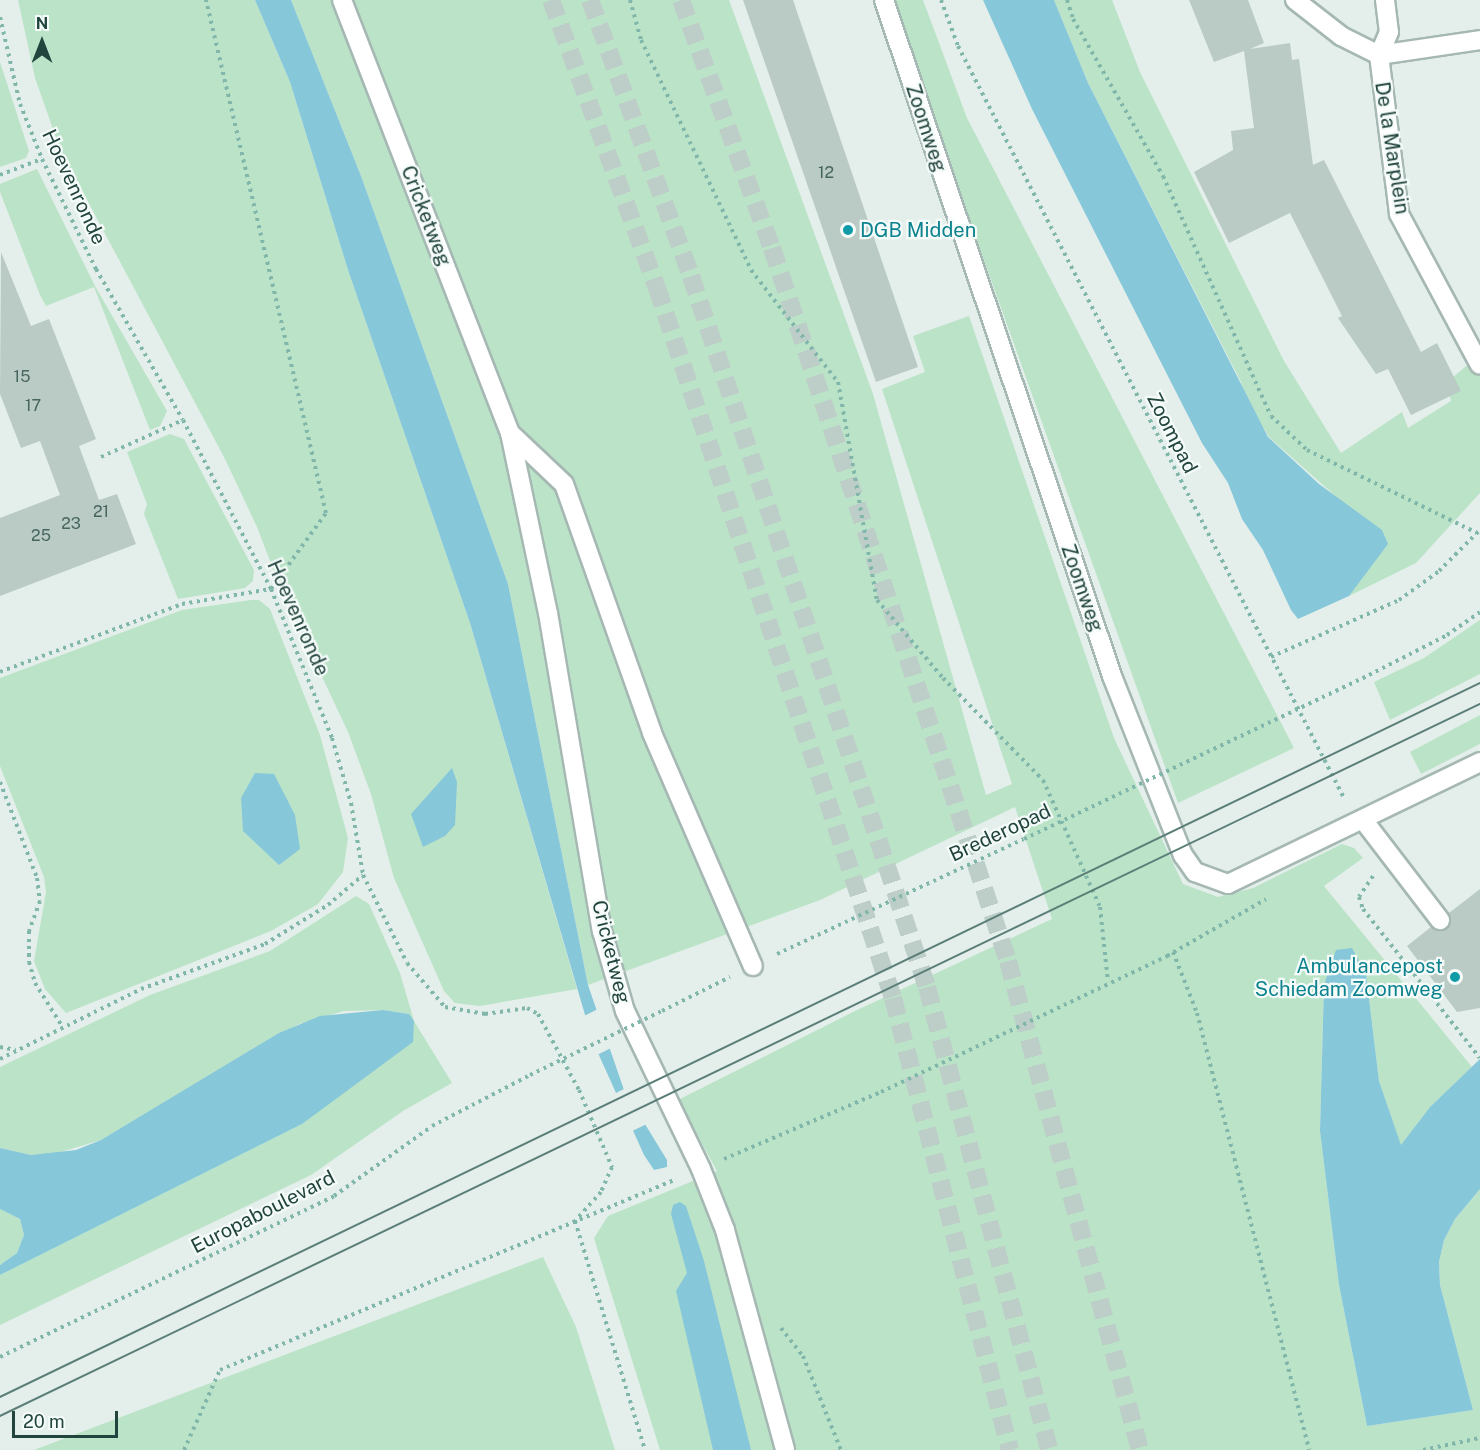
<!DOCTYPE html>
<html>
<head>
<meta charset="utf-8">
<style>
	body { margin:0 }
	#map { position:relative; width:1480px; height:1450px; overflow:hidden; background:#e4efeb; font-family:"Public Sans",sans-serif }
	div>[style] { position:absolute }
	[style*='--x'] { left:calc(var(--x)*1px); top:calc(var(--y)*1px); width:calc(var(--w)*1px); rotate:calc(var(--a)*1deg) }
	.green>* { inset:0; background:#bbe3c8 }
	.water>* { inset:0; background:#86c7da }
	.pier>* { inset:0; background:#e4efeb }
	.building>* { inset:0; background:#b9cbc4 }
	.highway-tunnel>* { height:18px; margin-top:-9px; transform-origin:0; background:repeating-linear-gradient(90deg,#bdcdc8 0 18px,transparent 0 27px) }
	.path>* { height:4px; margin-top:-2px; transform-origin:0; background:repeating-linear-gradient(90deg,#81b7aa 0 3px,transparent 0 7.5px) }
	.roads { filter:drop-shadow(2px 0 #a6b8b3) drop-shadow(-2px 0 #a6b8b3) drop-shadow(0 2px #a6b8b3) drop-shadow(0 -2px #a6b8b3) }
	.minor>* { height:18px; margin:-9px; padding:0 9px; transform-origin:9px; border-radius:9px; background:#fff }
	.tram>* { height:1.5px; margin:-0.75px; padding:0 0.75px; transform-origin:0.75px; border-radius:0.75px; background:#5b7f78 }
	.path-bridge>* { height:4px; margin-top:-2px; transform-origin:0; background:repeating-linear-gradient(90deg,#81b7aa 0 3px,transparent 0 7.5px) }
	.dots>* { width:16px; height:16px; translate:-50% -50%; box-sizing:border-box; border:3px solid #f5fbf9; border-radius:50% }
	span { translate:-50% -50%; white-space:nowrap; text-align:center; line-height:1.15; -webkit-text-stroke:4.5px #f5fbf9; paint-order:stroke }
	.number-label { font-size:16px; color:#47665f }
	.number-label span { -webkit-text-stroke-width:0 }
	.street-label { font-size:20px; color:#21443d }
	.culture-label { font-size:20px; color:#0d838f }
	.left { translate:0 -50%; text-align:left }
	.right { translate:-100% -50%; text-align:right }
	.north { position:absolute; left:12px; top:12px; width:60px; height:60px; -webkit-text-stroke:4px #f5fbf9; paint-order:stroke; rotate:0deg; font-size:16px; font-weight:700; line-height:24px; text-align:center; color:#21443d }
	.north::after { content:''; display:block; margin:auto; width:21px; height:27px; background:#21443d; clip-path:polygon(50% 0,100% 100%,50% 72%,0 100%) }
	.scale { position:absolute; left:12px; top:1411px; width:106px; height:27px; box-sizing:border-box; border:3px solid #21443d; border-top:0; padding-left:8px; font-size:18px; line-height:21px; white-space:nowrap; color:#21443d; -webkit-text-stroke:4px #f5fbf9; paint-order:stroke }
</style>
</head>
<body>
<div id="map">
	<div class="green">
		<i style="clip-path:polygon(18px 0,255px 0,290px 82px,349px 273px,470px 623px,577px 989px,480px 1006px,455px 1003px,444px 991px,394px 878px,371px 794px,348px 732px,280px 587px,257px 527px,225px 459px,60px 149px,35px 78px)"></i>
		<i style="clip-path:polygon(291px 0,729px 0,873px 394px,986px 795px,1012px 784px,882px 389px,925px 372px,913px 336px,969px 316px,1114px 738px,1183px 884px,1218px 897px,1253px 888px,1342px 844px,1354px 848px,1363px 858px,1324px 886px,1472px 1067px,1430px 1107px,1401px 1146px,1379px 1081px,1366px 974px,1324px 985px,1320px 1131px,1339px 1285px,1367px 1426px,1473px 1410px,1440px 1285px,1439px 1262px,1444px 1240px,1455px 1219px,1480px 1189px,1480px 1450px,660px 1450px,594px 1238px,608px 1216px,717px 1171px,678px 1100px,855px 1011px,1052px 919px,1015px 807px,820px 900px,588px 985px,508px 584px,361px 176px)"></i>
		<i style="clip-path:polygon(891px 0,923px 0,967px 118px,1294px 748px,1178px 803px)"></i>
		<i style="clip-path:polygon(1054px 0,1112px 0,1140px 72px,1284px 361px,1341px 453px,1402px 412px,1408px 428px,1451px 401px,1446px 383px,1477px 357px,1480px 361px,1480px 493px,1416px 563px,1349px 596px,1358px 581px,1350px 509px,1269px 437px,1248px 403px,1241px 382px,1088px 83px)"></i>
		<i style="clip-path:polygon(0 62px,29px 151px,26px 158px,0 167px)"></i>
		<i style="clip-path:polygon(37px 169px,95px 286px,167px 411px,160px 426px,150px 430px,94px 287px,46px 306px,40px 295px,0 192px,0 184px)"></i>
		<i style="clip-path:polygon(170px 434px,184px 439px,254px 570px,253px 581px,245px 588px,178px 599px,144px 514px,147px 504px,127px 452px)"></i>
		<i style="clip-path:polygon(251px 600px,259px 600px,270px 609px,320px 735px,348px 838px,343px 872px,318px 904px,271px 931px,66px 1013px,45px 989px,34px 961px,46px 892px,44px 877px,0 766px,0 678px,182px 610px)"></i>
		<i style="clip-path:polygon(1480px 620px,1480px 674px,1390px 720px,1374px 682px,1424px 658px)"></i>
		<i style="clip-path:polygon(1480px 715px,1480px 744px,1421px 774px,1410px 752px)"></i>
		<i style="clip-path:polygon(356px 896px,369px 904px,400px 973px,414px 1021px,452px 1083px,403px 1111px,311px 1175px,0 1325px,0 1275px,302px 1124px,354px 1083px,409px 1014px,383px 1010px,344px 1011px,299px 1024px,101px 1140px,54px 1154px,31px 1155px,0 1148px,0 1067px,150px 995px,270px 951px)"></i>
		<i style="clip-path:polygon(0 1209px,20px 1219px,24px 1235px,17px 1253px,0 1265px)"></i>
		<i style="clip-path:polygon(543px 1257px,576px 1327px,615px 1450px,34px 1450px)"></i>
	</div>
	<div class="water">
		<i style="clip-path:polygon(255px 0,291px 0,361px 176px,508px 584px,588px 985px,624px 1090px,667px 1160px,667px 1167px,654px 1170px,644px 1155px,593px 1042px,470px 623px,349px 273px,290px 82px)"></i>
		<i style="clip-path:polygon(983px 0,1054px 0,1088px 83px,1268px 437px,1319px 484px,1382px 530px,1388px 544px,1349px 596px,1298px 619px,1291px 610px,1263px 550px,1242px 519px,1228px 483px,1202px 443px,1032px 109px)"></i>
		<i style="clip-path:polygon(452px 768px,457px 782px,455px 825px,445px 836px,423px 847px,411px 814px)"></i>
		<i style="clip-path:polygon(255px 773px,274px 774px,295px 815px,300px 849px,279px 865px,243px 831px,241px 798px)"></i>
		<i style="clip-path:polygon(1352px 948px,1366px 974px,1379px 1081px,1401px 1145px,1430px 1107px,1480px 1059px,1480px 1189px,1455px 1219px,1444px 1240px,1439px 1262px,1440px 1285px,1473px 1410px,1367px 1426px,1339px 1285px,1320px 1131px,1324px 985px,1336px 950px)"></i>
		<i style="clip-path:polygon(383px 1010px,409px 1014px,414px 1021px,413px 1042px,302px 1124px,0 1275px,0 1265px,17px 1253px,24px 1235px,20px 1219px,0 1209px,0 1148px,31px 1155px,76px 1150px,101px 1140px,279px 1033px,320px 1016px)"></i>
		<i style="clip-path:polygon(680px 1202px,686px 1206px,704px 1261px,751px 1450px,713px 1450px,676px 1291px,687px 1273px,671px 1214px,673px 1205px)"></i>
	</div>
	<div class="pier">
		<i style="clip-path:polygon(598px 1009px,611px 1048px,595px 1056px,582px 1017px)"></i>
		<i style="clip-path:polygon(626px 1088px,649px 1123px,630px 1132px,612px 1095px)"></i>
	</div>
	<div class="building">
		<i style="clip-path:polygon(743px 0,793px 0,918px 367px,876px 382px)"></i>
		<i style="clip-path:polygon(1189px 0,1248px 0,1264px 43px,1250px 49px,1290px 43px,1292px 60px,1299px 59px,1313px 165px,1324px 160px,1421px 352px,1437px 343px,1461px 391px,1411px 415px,1388px 369px,1376px 374px,1338px 318px,1342px 316px,1290px 213px,1229px 243px,1194px 172px,1233px 150px,1231px 131px,1254px 128px,1244px 51px,1214px 62px)"></i>
		<i style="clip-path:polygon(1px 252px,31px 326px,49px 319px,96px 439px,79px 446px,99px 500px,117px 494px,136px 544px,0 596px,0 518px,60px 495px,40px 441px,21px 448px,0 394px)"></i>
		<i style="clip-path:polygon(1480px 889px,1480px 1008px,1457px 1012px,1407px 946px,1431px 927px,1441px 931px,1447px 929px,1449px 913px)"></i>
	</div>
	<div class="highway-tunnel">
		<i style="--x:551;--y:0;--w:307;--a:69.8"></i>
		<i style="--x:657;--y:288;--w:748;--a:71.61"></i>
		<i style="--x:893;--y:998;--w:467;--a:75.5"></i>
		<i style="--x:590;--y:0;--w:294;--a:69.9"></i>
		<i style="--x:691;--y:276;--w:749;--a:71.64"></i>
		<i style="--x:927;--y:987;--w:479;--a:75.2"></i>
		<i style="--x:681;--y:0;--w:264;--a:69.9"></i>
		<i style="--x:772;--y:248;--w:751;--a:71.69"></i>
		<i style="--x:1008;--y:961;--w:507;--a:74.89"></i>
	</div>
	<div class="path">
		<i style="--x:630;--y:0;--w:41;--a:74.6"></i>
		<i style="--x:641;--y:40;--w:255;--a:64.4"></i>
		<i style="--x:751;--y:270;--w:142;--a:52.2"></i>
		<i style="--x:838;--y:382;--w:221;--a:79.9"></i>
		<i style="--x:877;--y:600;--w:102;--a:49.8"></i>
		<i style="--x:943;--y:678;--w:143;--a:45.6"></i>
		<i style="--x:1043;--y:780;--w:139;--a:65.8"></i>
		<i style="--x:1100;--y:907;--w:75;--a:83.9"></i>
		<i style="--x:941;--y:0;--w:49;--a:69.7"></i>
		<i style="--x:958;--y:46;--w:845;--a:62.83"></i>
		<i style="--x:1067;--y:0;--w:20;--a:72"></i>
		<i style="--x:1073;--y:19;--w:181;--a:60.2"></i>
		<i style="--x:1163;--y:176;--w:263;--a:65.8"></i>
		<i style="--x:1271;--y:416;--w:50;--a:43.4"></i>
		<i style="--x:1307;--y:450;--w:189;--a:26"></i>
		<i style="--x:0;--y:17;--w:89;--a:77.1"></i>
		<i style="--x:20;--y:104;--w:59;--a:68.2"></i>
		<i style="--x:42;--y:159;--w:123;--a:63.9"></i>
		<i style="--x:96;--y:269;--w:174;--a:60.1"></i>
		<i style="--x:183;--y:420;--w:191;--a:62.5"></i>
		<i style="--x:271;--y:589;--w:161;--a:67.7"></i>
		<i style="--x:332;--y:738;--w:68;--a:73.7"></i>
		<i style="--x:351;--y:803;--w:73;--a:80.5"></i>
		<i style="--x:363;--y:875;--w:98;--a:63.4"></i>
		<i style="--x:407;--y:963;--w:58;--a:49.2"></i>
		<i style="--x:445;--y:1007;--w:41;--a:9.9"></i>
		<i style="--x:485;--y:1014;--w:42;--a:-8.1"></i>
		<i style="--x:527;--y:1008;--w:13;--a:29"></i>
		<i style="--x:538;--y:1014;--w:86;--a:61.7"></i>
		<i style="--x:579;--y:1090;--w:84;--a:66.8"></i>
		<i style="--x:612;--y:1167;--w:27;--a:114"></i>
		<i style="--x:601;--y:1192;--w:39;--a:132"></i>
		<i style="--x:0;--y:175;--w:45;--a:-20.9"></i>
		<i style="--x:101;--y:457;--w:90;--a:-24.3"></i>
		<i style="--x:1271;--y:657;--w:140;--a:-24"></i>
		<i style="--x:1399;--y:600;--w:49;--a:-35.9"></i>
		<i style="--x:1439;--y:571;--w:58;--a:-45"></i>
		<i style="--x:0;--y:672;--w:194;--a:-20.5"></i>
		<i style="--x:182;--y:604;--w:90;--a:-9.6"></i>
		<i style="--x:271;--y:589;--w:94;--a:-54.1"></i>
		<i style="--x:326;--y:513;--w:527;--a:-103.17"></i>
		<i style="--x:1369;--y:675;--w:88;--a:-27.1"></i>
		<i style="--x:1447;--y:635;--w:40;--a:-34.9"></i>
		<i style="--x:0;--y:782;--w:103;--a:68.9"></i>
		<i style="--x:37;--y:878;--w:23;--a:83"></i>
		<i style="--x:40;--y:901;--w:32;--a:110"></i>
		<i style="--x:29;--y:931;--w:31;--a:90"></i>
		<i style="--x:29;--y:962;--w:22;--a:74"></i>
		<i style="--x:35;--y:983;--w:51;--a:57.9"></i>
		<i style="--x:1373;--y:876;--w:25;--a:124"></i>
		<i style="--x:1359;--y:897;--w:13;--a:72"></i>
		<i style="--x:1363;--y:909;--w:189;--a:51.9"></i>
		<i style="--x:1173;--y:952;--w:66;--a:68.5"></i>
		<i style="--x:1197;--y:1013;--w:451;--a:75.6"></i>
		<i style="--x:777;--y:954;--w:272;--a:-25"></i>
		<i style="--x:662;--y:1011;--w:76;--a:-26.6"></i>
		<i style="--x:0;--y:1047;--w:16;--a:11"></i>
		<i style="--x:0;--y:1059;--w:157;--a:-26.4"></i>
		<i style="--x:141;--y:989;--w:132;--a:-19.9"></i>
		<i style="--x:265;--y:944;--w:74;--a:-31.8"></i>
		<i style="--x:328;--y:905;--w:46;--a:-40.6"></i>
		<i style="--x:724;--y:1159;--w:171;--a:-23.1"></i>
		<i style="--x:881;--y:1092;--w:317;--a:-25.4"></i>
		<i style="--x:1167;--y:956;--w:114;--a:-29.9"></i>
		<i style="--x:575;--y:1221;--w:239;--a:73"></i>
		<i style="--x:781;--y:1328;--w:36;--a:52"></i>
		<i style="--x:803;--y:1356;--w:101;--a:68"></i>
		<i style="--x:0;--y:1357;--w:371;--a:-25.7"></i>
		<i style="--x:334;--y:1196;--w:120;--a:-35.5"></i>
		<i style="--x:432;--y:1126;--w:110;--a:-27.5"></i>
		<i style="--x:184;--y:1450;--w:88;--a:-65.8"></i>
		<i style="--x:220;--y:1370;--w:494;--a:-22.7"></i>
		<i style="--x:1423;--y:1450;--w:58;--a:-11.9"></i>
	</div>
	<div class="roads">
		<div class="minor">
			<i style="--x:342;--y:0;--w:464;--a:68.8"></i>
			<i style="--x:510;--y:433;--w:184;--a:78.1"></i>
			<i style="--x:548;--y:613;--w:323;--a:80.4"></i>
			<i style="--x:602;--y:931;--w:83;--a:74"></i>
			<i style="--x:625;--y:1011;--w:175;--a:64.3"></i>
			<i style="--x:701;--y:1169;--w:66;--a:68.5"></i>
			<i style="--x:725;--y:1230;--w:228;--a:74.7"></i>
			<i style="--x:884;--y:0;--w:713;--a:71.36"></i>
			<i style="--x:1112;--y:676;--w:193;--a:68.4"></i>
			<i style="--x:1183;--y:855;--w:21;--a:55"></i>
			<i style="--x:1195;--y:872;--w:35;--a:20"></i>
			<i style="--x:1228;--y:884;--w:280;--a:-25.8"></i>
			<i style="--x:1295;--y:0;--w:58;--a:38"></i>
			<i style="--x:1341;--y:36;--w:42;--a:26.6"></i>
			<i style="--x:1379;--y:55;--w:102;--a:-8.4"></i>
			<i style="--x:1385;--y:0;--w:32;--a:83"></i>
			<i style="--x:1389;--y:32;--w:25;--a:113"></i>
			<i style="--x:1379;--y:55;--w:160;--a:82.8"></i>
			<i style="--x:1399;--y:214;--w:171;--a:61.8"></i>
			<i style="--x:510;--y:433;--w:74;--a:43.4"></i>
			<i style="--x:564;--y:484;--w:264;--a:70.5"></i>
			<i style="--x:652;--y:733;--w:254;--a:66.6"></i>
			<i style="--x:1364;--y:821;--w:125;--a:52.5"></i>
		</div>
	</div>
	<div class="tram">
		<i style="--x:0;--y:1397;--w:1643;--a:-25.75"></i>
		<i style="--x:0;--y:1416;--w:1642;--a:-25.69"></i>
	</div>
	<div class="path-bridge">
		<i style="--x:1024;--y:839;--w:382;--a:-25.4"></i>
		<i style="--x:530;--y:1075;--w:147;--a:-25.9"></i>
	</div>
	<div class="dots">
		<i style="left:848px;top:230px;background:#0f9aa8"></i>
		<i style="left:1455px;top:977px;background:#0f9aa8"></i>
	</div>
	<div class="number-label">
		<span style="left:826px;top:173px">12</span>
		<span style="left:22px;top:377px">15</span>
		<span style="left:33px;top:406px">17</span>
		<span style="left:101px;top:512px">21</span>
		<span style="left:71px;top:524px">23</span>
		<span style="left:41px;top:536px">25</span>
	</div>
	<div class="street-label">
		<span style="left:926px;top:128px;rotate:72deg">Zoomweg</span>
		<span style="left:1392px;top:148px;rotate:81deg">De la Marplein</span>
		<span style="left:74px;top:187px;rotate:65deg">Hoevenronde</span>
		<span style="left:426px;top:216px;rotate:69deg">Cricketweg</span>
		<span style="left:1172px;top:433px;rotate:63deg">Zoompad</span>
		<span style="left:1082px;top:588px;rotate:71deg">Zoomweg</span>
		<span style="left:298px;top:618px;rotate:66deg">Hoevenronde</span>
		<span style="left:1000px;top:833px;rotate:-25deg">Brederopad</span>
		<span style="left:611px;top:952px;rotate:76deg">Cricketweg</span>
		<span style="left:263px;top:1212px;rotate:-27deg">Europaboulevard</span>
	</div>
	<div class="culture-label">
		<span class="left" style="left:860px;top:230px">DGB Midden</span>
		<span class="right" style="left:1443px;top:978px">Ambulancepost<br>Schiedam Zoomweg</span>
	</div>
	<div class="north">N</div>
	<div class="scale">20 m</div>
</div>
</body>
</html>
